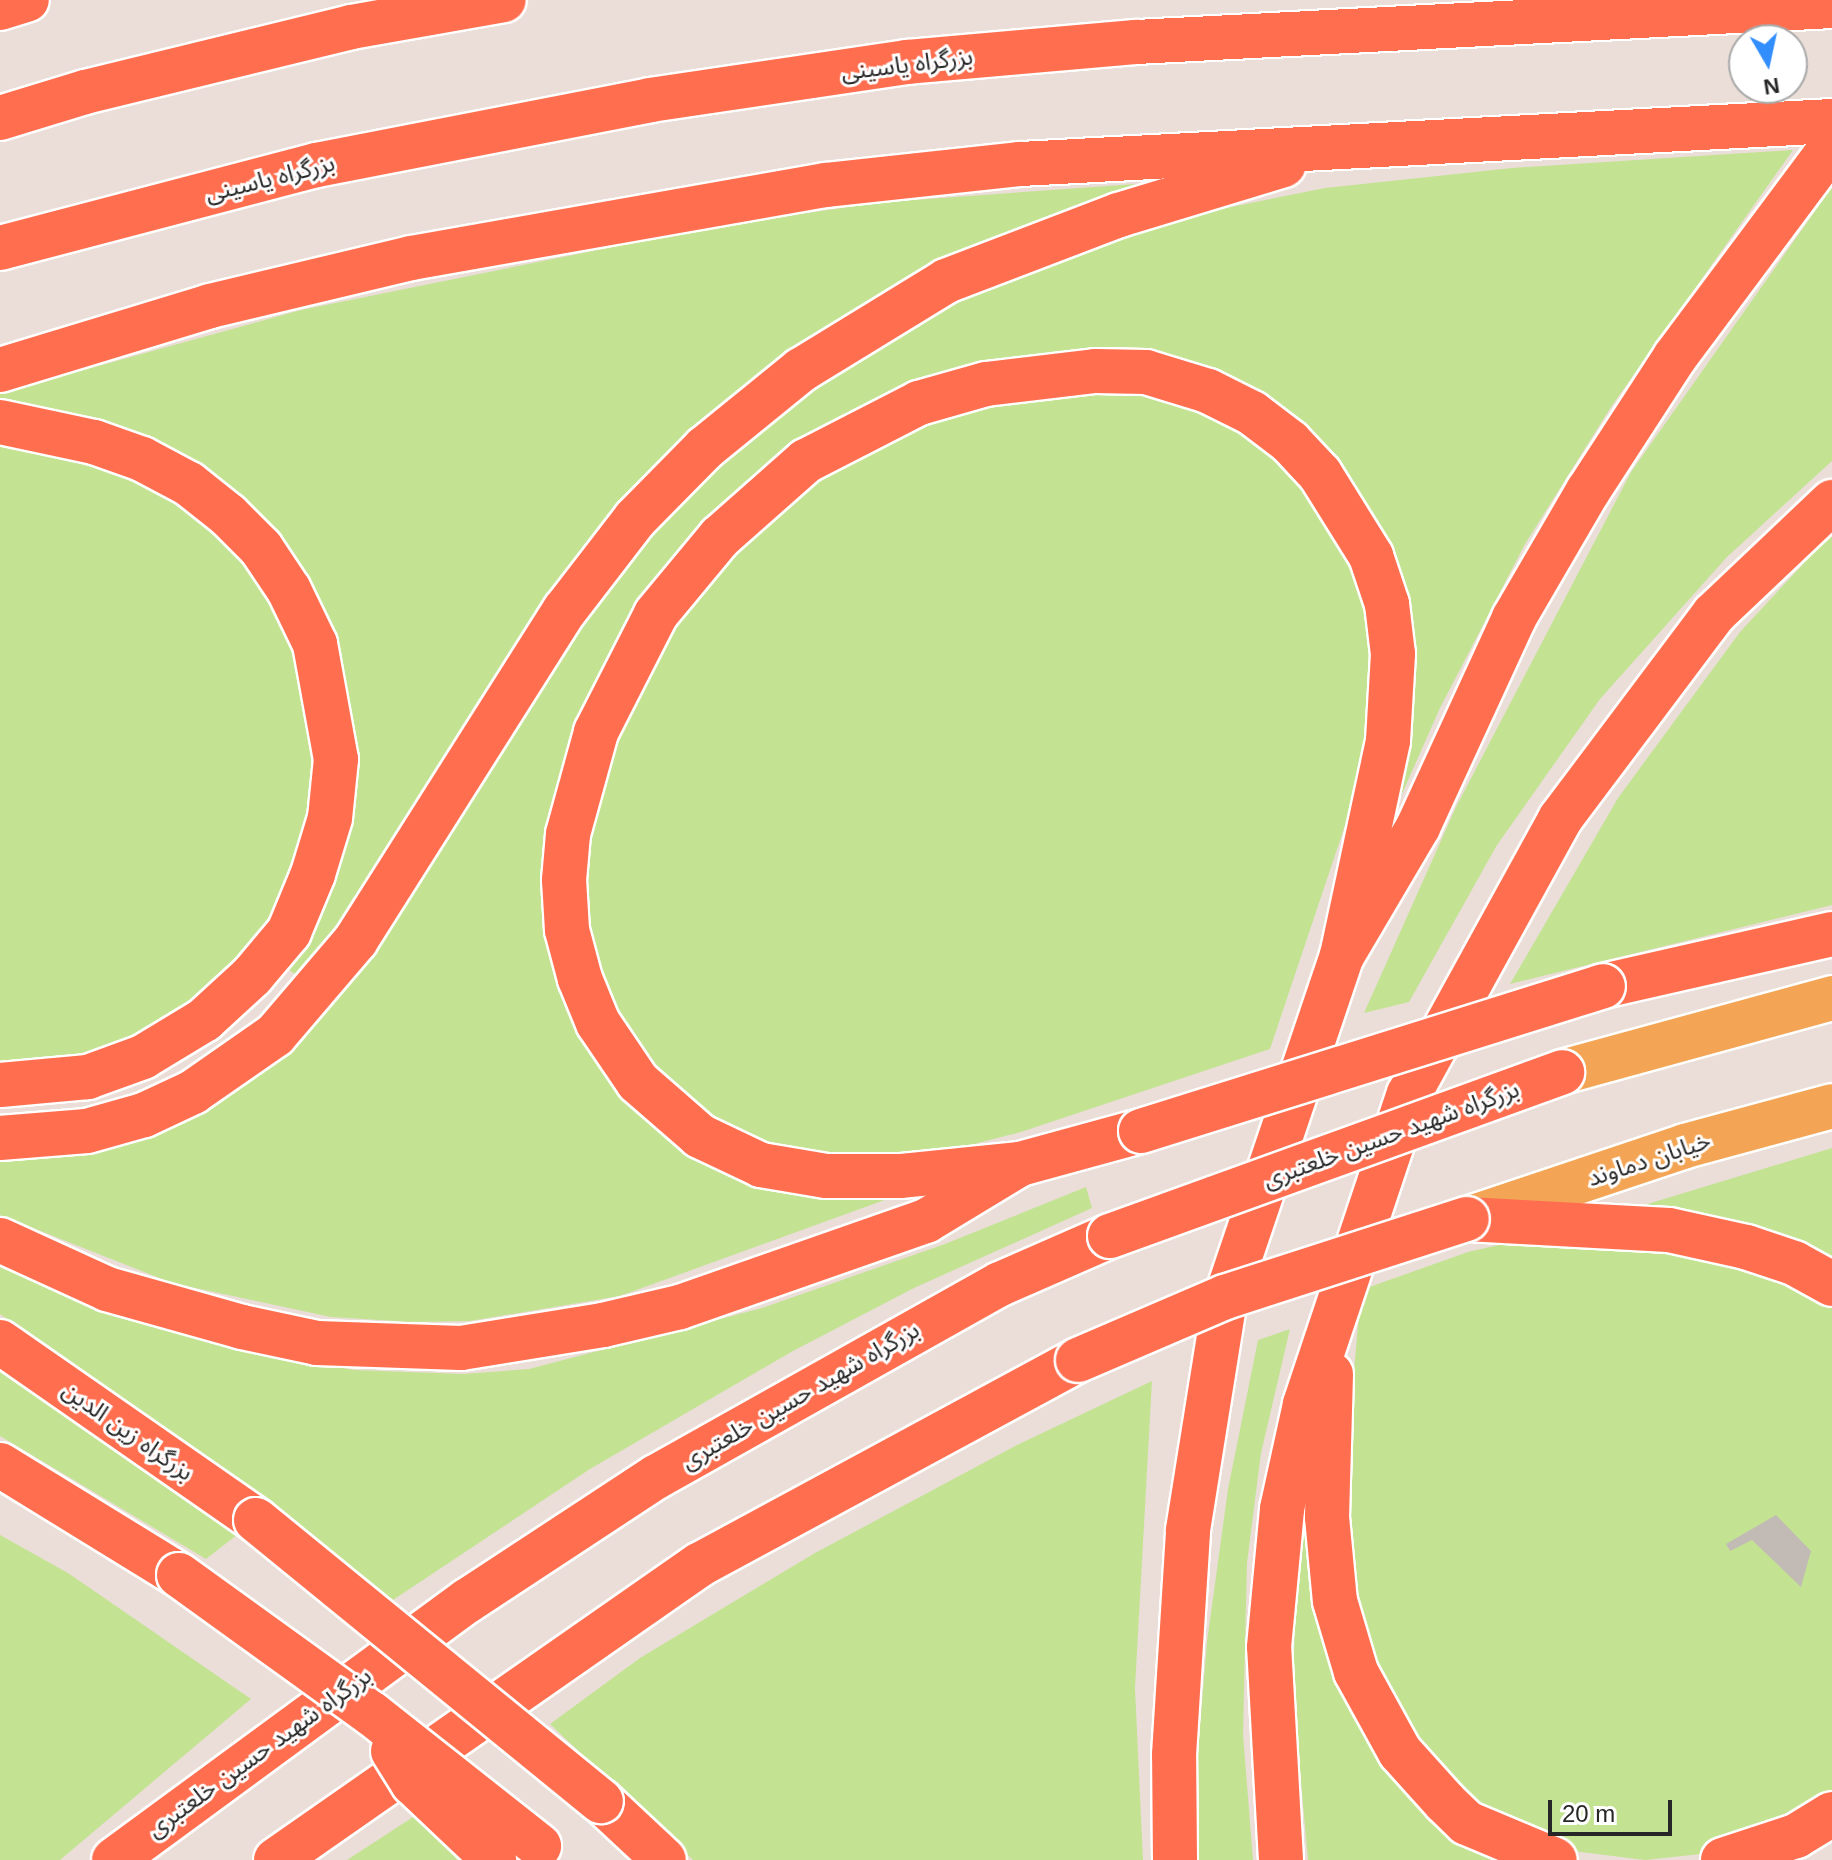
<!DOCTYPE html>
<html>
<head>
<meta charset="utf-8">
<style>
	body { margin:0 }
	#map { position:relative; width:1832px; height:1860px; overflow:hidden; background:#ebded8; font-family:Helvetica,"Noto Sans Arabic",sans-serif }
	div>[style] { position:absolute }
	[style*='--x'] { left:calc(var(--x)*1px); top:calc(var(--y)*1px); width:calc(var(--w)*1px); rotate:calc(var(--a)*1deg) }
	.green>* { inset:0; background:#c3e393 }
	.building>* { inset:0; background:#c2bab4 }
	.roads { filter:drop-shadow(2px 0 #fff) drop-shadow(-2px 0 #fff) drop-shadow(0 2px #fff) drop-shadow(0 -2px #fff) }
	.major>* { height:44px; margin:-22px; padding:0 22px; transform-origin:22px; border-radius:22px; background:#f3a555 }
	.highway>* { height:44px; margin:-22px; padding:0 22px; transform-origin:22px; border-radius:22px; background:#ff6e4f }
	.bridges { filter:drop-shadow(2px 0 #fff) drop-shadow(-2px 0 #fff) drop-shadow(0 2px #fff) drop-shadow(0 -2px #fff) }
	.highway-bridge>* { height:44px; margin:-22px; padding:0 22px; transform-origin:22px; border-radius:22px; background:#ff6e4f }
	span { translate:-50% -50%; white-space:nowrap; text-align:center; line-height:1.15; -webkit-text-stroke:6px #fff; paint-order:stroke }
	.street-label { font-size:24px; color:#272727 }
	.north { position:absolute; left:1728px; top:24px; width:80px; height:80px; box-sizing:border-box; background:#fff; border:2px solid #a9a9a9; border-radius:50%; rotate:171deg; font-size:22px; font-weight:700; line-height:32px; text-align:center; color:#272727 }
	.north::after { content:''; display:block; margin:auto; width:28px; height:36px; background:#328dfd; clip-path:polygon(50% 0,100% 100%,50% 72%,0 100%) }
	.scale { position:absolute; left:1548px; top:1800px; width:124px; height:36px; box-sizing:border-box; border:4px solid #272727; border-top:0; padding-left:10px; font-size:24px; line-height:28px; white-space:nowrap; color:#272727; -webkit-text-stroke:6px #fff; paint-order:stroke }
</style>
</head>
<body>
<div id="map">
	<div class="green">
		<i style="clip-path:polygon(1793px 150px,1611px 407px,1525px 544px,1440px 708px,1378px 848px,1387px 546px,1340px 464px,1303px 430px,1052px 357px,710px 520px,678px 552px,601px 673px,576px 742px,548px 870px,651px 1118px,915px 1189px,620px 1296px,470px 1321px,411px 1322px,331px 1317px,172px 1283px,0 1215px,0 1153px,195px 1111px,562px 653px,652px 529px,809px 387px,950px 302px,1037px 265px,1171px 219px,1325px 188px,1512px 168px)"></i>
		<i style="clip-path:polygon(1178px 181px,775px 370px,304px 981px,284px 966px,319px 900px,329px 633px,296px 558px,277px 536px,0 406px,0 393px,301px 310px,721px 225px,885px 202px)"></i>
		<i style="clip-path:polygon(1832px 187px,1832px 461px,1727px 557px,1600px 699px,1497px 845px,1409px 1002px,1364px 1013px,1456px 807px,1631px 472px)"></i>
		<i style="clip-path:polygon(1096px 390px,1148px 392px,1258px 435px,1293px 462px,1358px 565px,1379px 642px,1367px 760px,1270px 1049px,1021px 1132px,923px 1157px,781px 1153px,710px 1121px,674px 1094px,615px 1020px,585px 946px,585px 825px,633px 687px,715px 565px,812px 482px,907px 428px,1030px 396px)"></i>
		<i style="clip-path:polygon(0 437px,101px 453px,237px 541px,292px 626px,321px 787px,279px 908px,222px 987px,122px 1051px,0 1070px)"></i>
		<i style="clip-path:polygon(1832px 533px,1832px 905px,1510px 984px,1618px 798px,1740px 632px)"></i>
		<i style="clip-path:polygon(1832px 1148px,1832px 1258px,1745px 1223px,1641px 1206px)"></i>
		<i style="clip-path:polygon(1086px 1187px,1092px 1208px,914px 1288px,793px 1351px,590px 1469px,393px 1600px,266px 1499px,0 1314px,0 1259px,129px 1314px,252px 1353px,355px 1370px,463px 1374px,529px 1369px,762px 1308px,945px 1244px)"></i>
		<i style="clip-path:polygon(1654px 1239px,1832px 1297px,1832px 1803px,1710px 1853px,1645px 1860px,1573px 1851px,1517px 1832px,1436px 1774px,1366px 1662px,1342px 1510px,1361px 1290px,1468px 1252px,1512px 1242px)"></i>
		<i style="clip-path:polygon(1290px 1329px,1261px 1453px,1247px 1563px,1243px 1734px,1253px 1860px,1197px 1860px,1197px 1762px,1207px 1642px,1228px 1489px,1258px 1340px)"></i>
		<i style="clip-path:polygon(0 1367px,242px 1531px,206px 1559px,0 1436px)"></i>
		<i style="clip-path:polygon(1152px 1381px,1135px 1688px,1143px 1860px,693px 1860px,550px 1724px,640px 1658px,815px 1553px,1017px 1445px)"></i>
		<i style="clip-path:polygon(1305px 1491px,1331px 1644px,1519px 1860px,1308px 1860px,1293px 1693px,1296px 1578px)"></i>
		<i style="clip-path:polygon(0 1535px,68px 1573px,251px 1699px,60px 1860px,0 1860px)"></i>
		<i style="clip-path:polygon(427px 1808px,481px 1860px,347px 1860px)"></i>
	</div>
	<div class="building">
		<i style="clip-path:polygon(1776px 1515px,1811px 1551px,1801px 1587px,1752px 1540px,1730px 1551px,1726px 1544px)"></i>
	</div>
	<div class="roads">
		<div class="major">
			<i style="--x:1562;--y:1072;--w:280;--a:-15.3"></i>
			<i style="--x:1467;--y:1219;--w:230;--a:-18.5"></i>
			<i style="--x:1685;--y:1146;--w:152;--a:-15.2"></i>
		</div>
		<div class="highway">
			<i style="--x:0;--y:8;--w:28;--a:-17"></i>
			<i style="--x:0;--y:118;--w:89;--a:-17"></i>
			<i style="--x:85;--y:92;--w:274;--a:-13.7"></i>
			<i style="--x:351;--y:27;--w:155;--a:-10"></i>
			<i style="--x:0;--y:248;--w:328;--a:-14.7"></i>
			<i style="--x:317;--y:165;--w:339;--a:-11"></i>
			<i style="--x:650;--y:100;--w:260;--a:-8.4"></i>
			<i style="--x:907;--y:62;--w:230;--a:-5"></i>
			<i style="--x:1136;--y:42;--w:697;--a:-2.96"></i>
			<i style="--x:0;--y:370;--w:220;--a:-16.9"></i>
			<i style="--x:210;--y:306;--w:207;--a:-13.4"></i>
			<i style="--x:411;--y:258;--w:421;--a:-10"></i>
			<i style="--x:826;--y:185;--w:195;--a:-6.2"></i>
			<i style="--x:1020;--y:164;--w:813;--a:-3.03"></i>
			<i style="--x:0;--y:422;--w:96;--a:12"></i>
			<i style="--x:94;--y:442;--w:51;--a:19.5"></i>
			<i style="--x:142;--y:459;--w:53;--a:28"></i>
			<i style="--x:189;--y:484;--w:50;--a:38.5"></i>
			<i style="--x:228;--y:515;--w:47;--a:45"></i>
			<i style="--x:261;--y:548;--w:50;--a:56.3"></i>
			<i style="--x:289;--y:590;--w:60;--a:64.3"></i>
			<i style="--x:315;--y:644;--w:117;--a:79.7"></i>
			<i style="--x:336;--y:759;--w:59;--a:95.8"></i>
			<i style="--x:330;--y:818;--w:59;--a:106.9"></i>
			<i style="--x:313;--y:874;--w:63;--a:112.5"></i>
			<i style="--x:289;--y:932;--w:57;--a:130.1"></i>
			<i style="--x:252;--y:976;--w:65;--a:137.5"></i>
			<i style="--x:204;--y:1020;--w:71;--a:148.8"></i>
			<i style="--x:143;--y:1057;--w:59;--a:160"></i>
			<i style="--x:88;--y:1077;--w:88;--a:174.8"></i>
			<i style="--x:1603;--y:986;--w:235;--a:-12.8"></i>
			<i style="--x:0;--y:1138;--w:87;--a:-4.6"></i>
			<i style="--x:87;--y:1131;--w:59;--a:-15.7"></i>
			<i style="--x:144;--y:1115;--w:54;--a:-25.1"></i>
			<i style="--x:193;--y:1092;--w:100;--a:-34.8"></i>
			<i style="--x:275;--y:1035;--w:125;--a:-49.5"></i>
			<i style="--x:356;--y:940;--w:391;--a:-57.7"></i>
			<i style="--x:565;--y:610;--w:115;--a:-52.4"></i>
			<i style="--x:635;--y:519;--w:100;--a:-45.4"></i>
			<i style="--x:705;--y:448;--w:124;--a:-39.1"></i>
			<i style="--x:801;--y:370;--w:170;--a:-31.5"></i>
			<i style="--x:946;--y:281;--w:185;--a:-20.9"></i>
			<i style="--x:1119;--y:215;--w:172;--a:-16.9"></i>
			<i style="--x:1020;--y:1164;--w:121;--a:174.3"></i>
			<i style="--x:900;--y:1176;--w:74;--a:180"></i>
			<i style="--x:826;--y:1176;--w:66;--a:-170.4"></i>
			<i style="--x:761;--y:1165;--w:68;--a:-154.6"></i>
			<i style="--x:700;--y:1136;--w:82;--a:-138.9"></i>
			<i style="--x:638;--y:1082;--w:71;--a:-124.1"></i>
			<i style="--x:598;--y:1023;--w:48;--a:-112.2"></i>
			<i style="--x:580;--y:979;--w:51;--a:-104.9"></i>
			<i style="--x:567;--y:930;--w:50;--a:-93.4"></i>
			<i style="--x:564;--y:880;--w:46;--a:-85"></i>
			<i style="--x:568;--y:834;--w:106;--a:-74.6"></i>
			<i style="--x:596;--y:732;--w:132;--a:-63"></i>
			<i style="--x:656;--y:614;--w:100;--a:-50.3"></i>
			<i style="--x:720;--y:537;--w:115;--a:-41.5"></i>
			<i style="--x:806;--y:461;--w:127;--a:-27.2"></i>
			<i style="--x:919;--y:403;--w:70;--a:-15.8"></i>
			<i style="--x:986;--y:384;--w:110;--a:-6.8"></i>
			<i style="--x:1095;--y:371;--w:51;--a:1.1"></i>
			<i style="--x:1146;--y:372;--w:65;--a:17"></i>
			<i style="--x:1208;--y:391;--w:49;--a:26.6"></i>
			<i style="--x:1252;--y:413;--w:48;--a:37.3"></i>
			<i style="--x:1290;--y:442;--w:44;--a:46.8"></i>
			<i style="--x:1320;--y:474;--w:97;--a:58.1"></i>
			<i style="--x:1371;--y:556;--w:51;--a:71.6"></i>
			<i style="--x:1387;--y:604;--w:50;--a:83.2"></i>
			<i style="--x:1393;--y:654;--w:87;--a:93.3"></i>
			<i style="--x:1388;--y:741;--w:220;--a:102.1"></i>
			<i style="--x:1467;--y:1219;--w:202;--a:3.1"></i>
			<i style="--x:1669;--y:1230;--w:79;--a:12.4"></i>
			<i style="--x:1746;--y:1247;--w:51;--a:18.4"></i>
			<i style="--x:1794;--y:1263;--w:43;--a:28.9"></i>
			<i style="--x:0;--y:1240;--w:118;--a:24.6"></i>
			<i style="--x:107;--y:1289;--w:140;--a:15.7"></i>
			<i style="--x:242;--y:1327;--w:77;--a:12"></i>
			<i style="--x:317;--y:1343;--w:144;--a:2"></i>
			<i style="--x:461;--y:1348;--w:144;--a:-9.2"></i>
			<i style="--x:603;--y:1325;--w:79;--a:-13.2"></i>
			<i style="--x:680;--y:1307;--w:261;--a:-19.3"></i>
			<i style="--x:926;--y:1221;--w:110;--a:-31.2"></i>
			<i style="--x:1020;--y:1164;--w:125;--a:-15.3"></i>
			<i style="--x:0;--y:1342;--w:312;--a:34.8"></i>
			<i style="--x:1331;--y:1374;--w:143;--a:91.6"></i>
			<i style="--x:1327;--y:1517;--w:84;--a:84.6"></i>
			<i style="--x:1335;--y:1601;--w:74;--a:73.5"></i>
			<i style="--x:1356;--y:1672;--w:91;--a:61.2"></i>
			<i style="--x:1400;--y:1752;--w:67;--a:48"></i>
			<i style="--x:1445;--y:1802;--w:30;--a:44"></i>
			<i style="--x:1467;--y:1823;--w:95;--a:22.8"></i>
			<i style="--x:0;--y:1465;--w:210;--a:31.6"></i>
			<i style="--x:601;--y:1801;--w:86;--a:43.1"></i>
			<i style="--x:114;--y:1860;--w:438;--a:-36.3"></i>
			<i style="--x:467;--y:1601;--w:226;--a:-33.3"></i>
			<i style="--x:656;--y:1477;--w:394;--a:-29.3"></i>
			<i style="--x:1000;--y:1284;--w:120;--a:-23.6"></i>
			<i style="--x:276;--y:1860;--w:516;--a:-34.89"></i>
			<i style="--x:699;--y:1565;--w:431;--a:-28.4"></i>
			<i style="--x:1175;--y:1860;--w:105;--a:-90.5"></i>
			<i style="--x:1174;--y:1755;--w:225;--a:-86.4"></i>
			<i style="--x:1188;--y:1530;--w:229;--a:-80.9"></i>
			<i style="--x:1224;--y:1304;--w:367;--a:-71.3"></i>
			<i style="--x:1342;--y:956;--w:150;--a:-59.5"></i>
			<i style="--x:1418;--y:827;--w:230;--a:-65.3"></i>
			<i style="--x:1514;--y:618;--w:147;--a:-59.8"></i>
			<i style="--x:1588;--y:491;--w:160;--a:-57"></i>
			<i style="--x:1675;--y:357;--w:263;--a:-53.3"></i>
			<i style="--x:1281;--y:1860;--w:213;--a:-93.2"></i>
			<i style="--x:1269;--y:1647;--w:139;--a:-84.6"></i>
			<i style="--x:1282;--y:1509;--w:107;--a:-77.6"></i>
			<i style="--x:1305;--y:1404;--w:327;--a:-71.5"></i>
			<i style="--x:1409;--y:1094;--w:314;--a:-61.2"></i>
			<i style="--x:1560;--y:819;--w:256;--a:-53.1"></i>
			<i style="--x:1714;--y:614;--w:163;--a:-43.5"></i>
			<i style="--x:1723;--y:1860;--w:77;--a:-18.2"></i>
			<i style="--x:1796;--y:1836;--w:42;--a:-31.4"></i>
		</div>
	</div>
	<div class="bridges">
		<div class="highway-bridge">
			<i style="--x:1141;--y:1131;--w:484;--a:-17.4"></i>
			<i style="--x:1110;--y:1236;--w:481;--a:-19.9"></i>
			<i style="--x:1078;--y:1360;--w:160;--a:-23.2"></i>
			<i style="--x:1225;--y:1297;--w:254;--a:-17.9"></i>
			<i style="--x:256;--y:1520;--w:445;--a:39.2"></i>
			<i style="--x:179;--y:1575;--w:238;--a:35.8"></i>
			<i style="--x:372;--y:1714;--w:213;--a:38.3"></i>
			<i style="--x:393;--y:1751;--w:38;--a:58"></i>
			<i style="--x:413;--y:1783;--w:112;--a:43.5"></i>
		</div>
	</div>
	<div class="street-label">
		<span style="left:907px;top:64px;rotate:-7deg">بزرگراه یاسینی</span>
		<span style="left:270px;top:178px;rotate:-14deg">بزرگراه یاسینی</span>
		<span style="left:1391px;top:1134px;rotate:-20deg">بزرگراه شهید حسین خلعتبری</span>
		<span style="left:1649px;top:1159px;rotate:-18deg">خیابان دماوند</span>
		<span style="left:800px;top:1395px;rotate:-30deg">بزرگراه شهید حسین خلعتبری</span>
		<span style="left:128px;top:1431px;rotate:35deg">بزرگراه زین الدین</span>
		<span style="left:259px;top:1752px;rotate:-36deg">بزرگراه شهید حسین خلعتبری</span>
	</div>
	<div class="north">N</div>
	<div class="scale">20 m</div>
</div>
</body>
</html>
